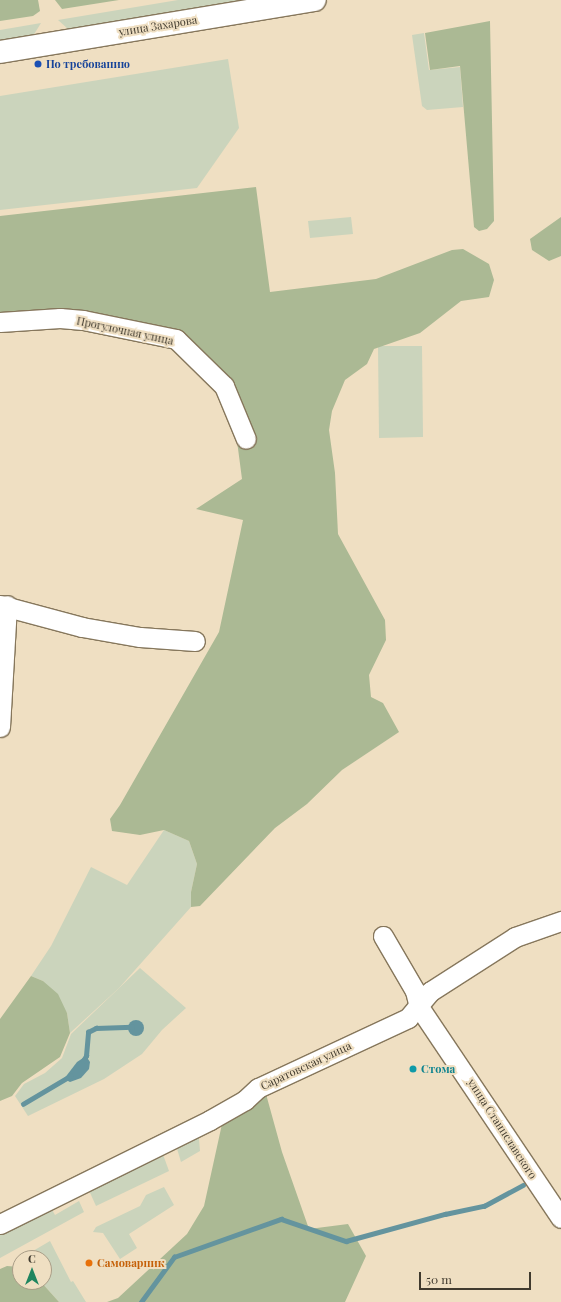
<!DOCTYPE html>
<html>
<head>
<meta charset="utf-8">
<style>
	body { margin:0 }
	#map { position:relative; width:561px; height:1302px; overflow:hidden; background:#efdfc2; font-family:"Playfair Display",serif }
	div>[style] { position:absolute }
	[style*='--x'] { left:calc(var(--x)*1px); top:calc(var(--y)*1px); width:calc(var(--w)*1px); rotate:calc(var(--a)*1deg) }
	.green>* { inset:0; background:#cbd4bc }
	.forest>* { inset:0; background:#abb994 }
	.water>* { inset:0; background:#64949e }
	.round { border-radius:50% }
	.stream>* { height:4.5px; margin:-2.25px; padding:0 2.25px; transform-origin:2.25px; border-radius:2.25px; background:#64949e }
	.roads { filter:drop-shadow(1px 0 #86775c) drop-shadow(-1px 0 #86775c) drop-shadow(0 1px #86775c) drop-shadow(0 -1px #86775c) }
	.minor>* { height:19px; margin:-9.5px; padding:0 9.5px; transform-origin:9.5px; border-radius:9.5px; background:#fff }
	.major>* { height:22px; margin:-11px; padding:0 11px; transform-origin:11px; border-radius:11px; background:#fff }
	.dots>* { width:11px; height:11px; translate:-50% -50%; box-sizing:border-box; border:2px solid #efdfc2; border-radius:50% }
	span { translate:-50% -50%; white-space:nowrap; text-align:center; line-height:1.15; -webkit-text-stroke:4px #efdfc2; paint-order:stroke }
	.street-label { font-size:11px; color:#403a2e }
	.transit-label { font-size:11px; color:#164399; font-weight:700 }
	.left { translate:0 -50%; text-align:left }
	.culture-label { font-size:11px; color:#0d838f; font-weight:700 }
	.food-label { font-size:11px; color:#c56008; font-weight:700 }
	.north { position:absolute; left:12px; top:1250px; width:40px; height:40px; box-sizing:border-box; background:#efdfc2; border:1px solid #a99d87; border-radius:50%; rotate:0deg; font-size:11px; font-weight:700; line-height:16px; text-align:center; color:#403a2e }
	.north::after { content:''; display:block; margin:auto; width:14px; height:18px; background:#1f855f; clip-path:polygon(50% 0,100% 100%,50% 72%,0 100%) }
	.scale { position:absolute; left:419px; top:1272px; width:112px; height:18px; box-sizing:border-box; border:2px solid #403a2e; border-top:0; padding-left:5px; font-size:12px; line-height:14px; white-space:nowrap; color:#403a2e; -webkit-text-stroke:3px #efdfc2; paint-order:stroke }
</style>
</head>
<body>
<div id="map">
	<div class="green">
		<i style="clip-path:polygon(178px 0,247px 0,80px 30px,68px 29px,58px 20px)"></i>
		<i style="clip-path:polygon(41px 23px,33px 36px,0 42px,0 30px)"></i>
		<i style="clip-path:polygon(424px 33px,429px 70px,460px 67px,463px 107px,427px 110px,422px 106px,412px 35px)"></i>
		<i style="clip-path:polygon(228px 59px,239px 128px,197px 188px,0 210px,0 96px)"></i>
		<i style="clip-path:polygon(351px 217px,353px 234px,310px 238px,308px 221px)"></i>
		<i style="clip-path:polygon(378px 346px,422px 346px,423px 437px,379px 438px)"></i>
		<i style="clip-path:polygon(164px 830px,189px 841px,197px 864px,191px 892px,191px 907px,119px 988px,70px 1033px,67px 1013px,43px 981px,31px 976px,51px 946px,91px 867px,127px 885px)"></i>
		<i style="clip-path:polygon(140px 968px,186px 1008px,162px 1030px,142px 1054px,104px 1079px,28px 1116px,15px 1096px,24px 1084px,45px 1073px,62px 1058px,71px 1034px)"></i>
		<i style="clip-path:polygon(195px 1131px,199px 1139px,200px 1151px,181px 1162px,175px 1142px)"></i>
		<i style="clip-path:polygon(161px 1149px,169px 1171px,96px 1206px,87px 1186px)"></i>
		<i style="clip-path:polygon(164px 1187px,174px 1205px,129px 1234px,137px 1248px,120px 1259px,103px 1233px,93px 1232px,96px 1227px,140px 1206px,146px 1195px)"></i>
		<i style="clip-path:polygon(79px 1201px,84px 1212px,0 1258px,0 1232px,50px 1206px,55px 1215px)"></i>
		<i style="clip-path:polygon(50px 1241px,71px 1282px,73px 1281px,86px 1302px,59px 1302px,41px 1282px,44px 1282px,44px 1258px,21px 1258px)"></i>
	</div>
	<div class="forest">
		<i style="clip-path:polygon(0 0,38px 0,40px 11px,33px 16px,0 21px)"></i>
		<i style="clip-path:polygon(55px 0,119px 0,62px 9px)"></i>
		<i style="clip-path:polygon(490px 21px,494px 221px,487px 229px,479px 231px,474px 227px,460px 66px,430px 70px,425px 33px)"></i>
		<i style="clip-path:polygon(256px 187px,270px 292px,376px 279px,452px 250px,463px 249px,489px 264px,494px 280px,489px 297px,461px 301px,420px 333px,374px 349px,367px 364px,345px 380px,332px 411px,329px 430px,335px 473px,338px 534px,385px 620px,386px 640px,369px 675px,371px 697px,383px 703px,399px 732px,342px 770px,307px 804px,275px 828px,200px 906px,191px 907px,191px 892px,197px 864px,189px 841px,164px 830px,140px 835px,112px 831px,110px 819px,120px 805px,219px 632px,243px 520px,196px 509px,242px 479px,229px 380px,171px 330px,0 317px,0 216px)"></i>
		<i style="clip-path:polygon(561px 217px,561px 256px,549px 261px,532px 250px,530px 239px)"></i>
		<i style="clip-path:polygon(31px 976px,43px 981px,58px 994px,67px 1013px,70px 1033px,60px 1057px,22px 1083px,12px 1096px,0 1101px,0 1019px)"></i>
		<i style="clip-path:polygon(266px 1094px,282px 1152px,309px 1229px,348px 1224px,366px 1256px,345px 1302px,107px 1302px,118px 1298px,187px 1234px,204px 1206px,222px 1124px)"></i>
		<i style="clip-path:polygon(7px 1266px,20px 1267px,20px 1282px,41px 1282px,59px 1302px,0 1302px,0 1269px)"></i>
	</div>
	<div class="water">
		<i class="round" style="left:128px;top:1020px;width:16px;height:16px"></i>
		<i style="clip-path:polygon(86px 1056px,90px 1062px,89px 1069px,81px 1078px,70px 1082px,64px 1079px,77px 1062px)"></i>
	</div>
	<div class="stream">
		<i style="--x:83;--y:1061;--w:6;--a:-59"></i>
		<i style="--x:86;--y:1056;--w:24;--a:-85"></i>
		<i style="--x:88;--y:1032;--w:9;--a:-27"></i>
		<i style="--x:96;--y:1028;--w:36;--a:-2"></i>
		<i style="--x:23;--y:1104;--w:55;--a:-30.8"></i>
		<i style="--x:141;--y:1302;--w:56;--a:-53.7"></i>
		<i style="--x:174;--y:1257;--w:114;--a:-19.6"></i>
		<i style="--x:281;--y:1219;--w:69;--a:18.7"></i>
		<i style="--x:346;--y:1241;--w:103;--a:-15.3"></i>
		<i style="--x:445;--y:1214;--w:40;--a:-12"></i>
		<i style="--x:484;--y:1206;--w:44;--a:-28.3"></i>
	</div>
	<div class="roads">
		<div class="minor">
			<i style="--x:0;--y:322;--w:60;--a:-3.8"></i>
			<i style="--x:60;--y:318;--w:23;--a:5"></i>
			<i style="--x:83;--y:320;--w:95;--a:11.5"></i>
			<i style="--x:176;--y:339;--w:67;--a:44.4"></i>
			<i style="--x:224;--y:386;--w:57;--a:67.5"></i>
			<i style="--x:0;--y:605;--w:85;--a:15"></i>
			<i style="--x:82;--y:627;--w:59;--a:9.8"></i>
			<i style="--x:140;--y:637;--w:55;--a:4.2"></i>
			<i style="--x:0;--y:727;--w:122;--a:-86.7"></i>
			<i style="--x:383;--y:936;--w:64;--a:59.8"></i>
			<i style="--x:415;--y:991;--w:16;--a:76"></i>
			<i style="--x:419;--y:1007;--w:254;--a:56.1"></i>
			<i style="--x:0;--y:1224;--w:234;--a:-26.3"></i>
			<i style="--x:210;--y:1120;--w:40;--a:-29.7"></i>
			<i style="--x:245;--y:1100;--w:18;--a:-43"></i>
			<i style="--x:258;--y:1088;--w:166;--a:-25"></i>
			<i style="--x:408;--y:1018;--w:35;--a:-50"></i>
			<i style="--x:431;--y:991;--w:100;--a:-32.7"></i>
			<i style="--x:515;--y:937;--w:49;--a:-19.2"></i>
		</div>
		<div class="major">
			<i style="--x:0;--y:52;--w:319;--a:-9.4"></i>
		</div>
	</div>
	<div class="dots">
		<i style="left:38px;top:64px;background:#1a4fb4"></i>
		<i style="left:413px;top:1069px;background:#0f9aa8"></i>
		<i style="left:89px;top:1263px;background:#e8710a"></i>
	</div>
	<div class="street-label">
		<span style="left:158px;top:26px;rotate:-9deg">улица Захарова</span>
		<span style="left:125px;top:331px;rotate:12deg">Прогулочная улица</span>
		<span style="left:306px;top:1066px;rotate:-25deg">Саратовская улица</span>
		<span style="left:502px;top:1129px;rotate:57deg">улица Станиславского</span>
	</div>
	<div class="transit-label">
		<span class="left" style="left:46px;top:64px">По требованию</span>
	</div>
	<div class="culture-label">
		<span class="left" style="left:421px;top:1069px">Стома</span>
	</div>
	<div class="food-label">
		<span class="left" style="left:97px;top:1263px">Самоварник</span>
	</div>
	<div class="north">С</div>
	<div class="scale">50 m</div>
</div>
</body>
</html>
